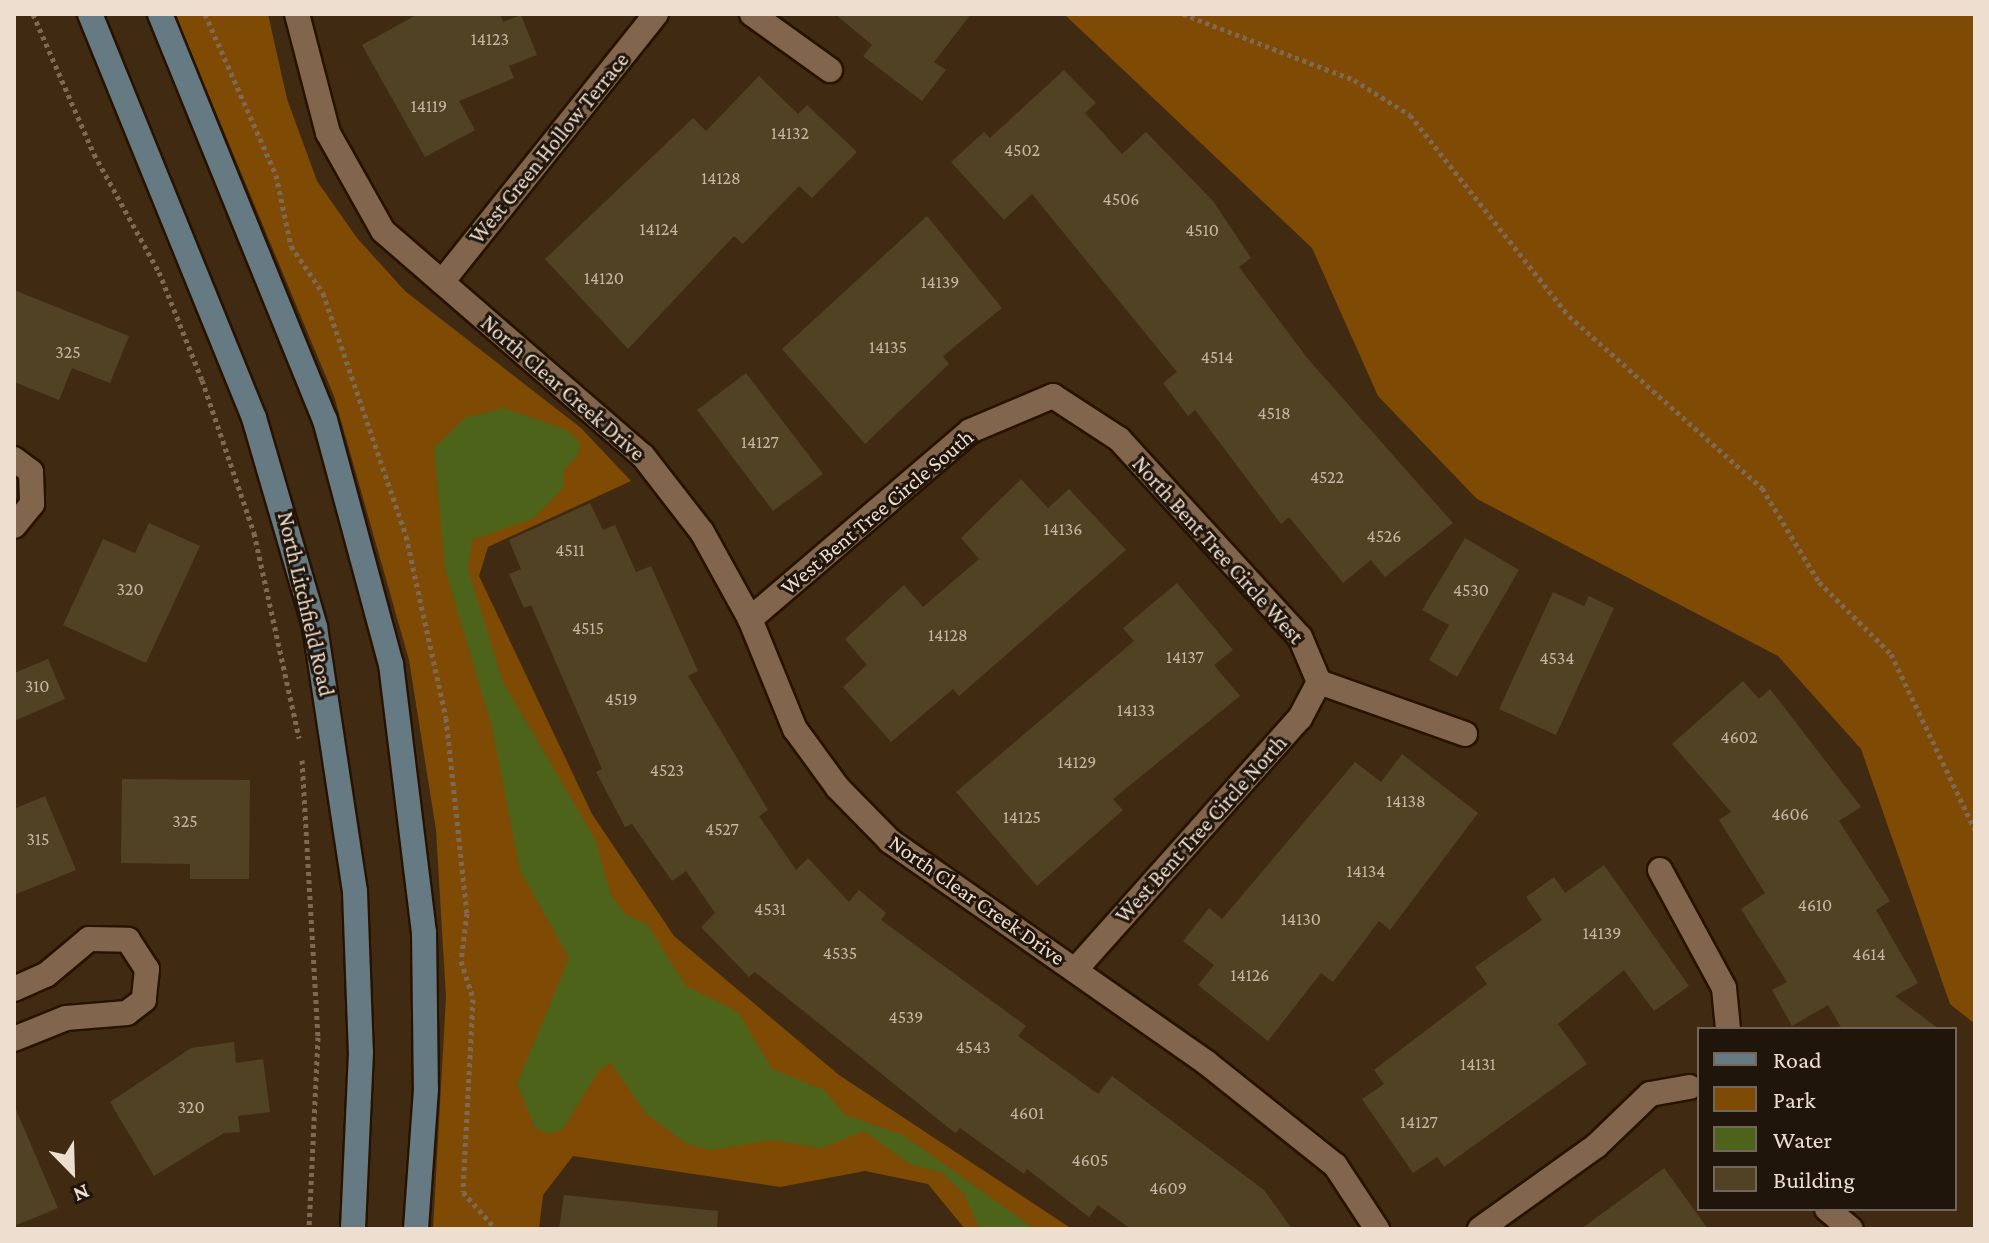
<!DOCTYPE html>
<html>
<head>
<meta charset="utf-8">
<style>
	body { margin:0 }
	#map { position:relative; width:1989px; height:1243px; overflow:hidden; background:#412a12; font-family:"Crimson Pro",serif }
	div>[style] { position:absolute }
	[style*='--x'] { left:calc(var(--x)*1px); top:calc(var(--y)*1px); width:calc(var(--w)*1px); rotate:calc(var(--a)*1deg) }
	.green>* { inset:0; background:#7f4a03 }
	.water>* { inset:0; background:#4d6319 }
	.building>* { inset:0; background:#514224 }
	.path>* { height:5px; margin-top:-2.5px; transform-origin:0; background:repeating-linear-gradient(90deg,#7e6955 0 4px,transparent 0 8px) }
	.roads { filter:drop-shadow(2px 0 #271200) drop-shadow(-2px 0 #271200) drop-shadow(0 2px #271200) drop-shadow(0 -2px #271200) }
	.street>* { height:24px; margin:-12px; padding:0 12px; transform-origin:12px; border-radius:12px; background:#81664d }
	.secondary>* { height:24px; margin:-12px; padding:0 12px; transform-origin:12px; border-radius:12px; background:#657a82 }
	span { translate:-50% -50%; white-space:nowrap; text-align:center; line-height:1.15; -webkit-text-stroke:6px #20150b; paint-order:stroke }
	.number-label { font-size:18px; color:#c6b7a5 }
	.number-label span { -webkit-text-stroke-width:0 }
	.street-label { font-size:22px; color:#edded0 }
	.frame { position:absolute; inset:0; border:16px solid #edded0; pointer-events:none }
	.legend { position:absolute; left:1697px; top:1027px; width:260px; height:184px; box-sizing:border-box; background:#20150b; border:2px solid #72655a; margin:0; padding:10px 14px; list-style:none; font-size:24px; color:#edded0 }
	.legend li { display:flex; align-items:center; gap:16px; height:40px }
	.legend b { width:40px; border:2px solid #72655a }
	.north { position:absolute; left:32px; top:1131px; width:80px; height:80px; -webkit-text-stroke:6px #20150b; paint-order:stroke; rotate:157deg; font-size:22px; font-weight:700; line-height:32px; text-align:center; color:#edded0 }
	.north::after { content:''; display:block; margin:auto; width:28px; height:36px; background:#edded0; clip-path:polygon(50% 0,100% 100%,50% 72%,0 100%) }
</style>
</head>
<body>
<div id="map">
	<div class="green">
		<i style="clip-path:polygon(175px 14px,268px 14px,287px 99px,317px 181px,357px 238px,405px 291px,581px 428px,631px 481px,488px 547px,479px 576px,592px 814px,674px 936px,839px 1075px,1072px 1229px,965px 1229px,928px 1184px,865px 1171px,780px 1187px,573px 1156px,543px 1195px,539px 1229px,433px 1229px,446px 997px,436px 830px,409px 660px,334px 396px)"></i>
		<i style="clip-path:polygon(1064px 14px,1975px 14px,1975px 1024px,1950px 1004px,1861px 749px,1778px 656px,1477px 499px,1378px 396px,1312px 248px)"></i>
	</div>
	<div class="water">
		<i style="clip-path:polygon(503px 408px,567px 430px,580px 443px,578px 455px,564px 470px,563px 488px,534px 518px,472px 540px,468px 569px,503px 682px,595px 839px,611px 895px,625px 914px,647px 924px,686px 986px,738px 1012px,772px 1069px,824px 1090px,845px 1115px,903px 1135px,1035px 1229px,979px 1228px,964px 1194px,943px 1173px,910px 1164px,864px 1131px,821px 1148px,772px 1140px,711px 1150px,687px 1144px,646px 1114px,611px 1063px,599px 1070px,563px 1129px,549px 1134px,535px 1128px,517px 1084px,569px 958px,520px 870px,492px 727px,445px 569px,434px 448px,465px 418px)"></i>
	</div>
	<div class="building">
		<i style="clip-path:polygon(418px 14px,500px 14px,503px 22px,521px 15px,537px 55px,509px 66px,514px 78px,459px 101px,475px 130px,425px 157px,362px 45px)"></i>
		<i style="clip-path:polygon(835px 14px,971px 14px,934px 62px,946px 70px,922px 101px,863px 56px,872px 45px)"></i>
		<i style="clip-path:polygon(1064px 70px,1096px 103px,1085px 113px,1122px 154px,1146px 132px,1213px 201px,1251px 258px,1239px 267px,1308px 359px,1453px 523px,1385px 577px,1371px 560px,1343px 583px,1289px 517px,1281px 524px,1195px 410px,1188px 416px,1163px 383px,1177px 372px,1032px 194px,1004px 220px,951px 162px,984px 132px,990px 138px)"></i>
		<i style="clip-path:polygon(759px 76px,798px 114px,807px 105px,857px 152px,812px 198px,799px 186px,743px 244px,734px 236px,628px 349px,545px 259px,693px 118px,706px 131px)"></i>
		<i style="clip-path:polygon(927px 216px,1002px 308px,943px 356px,949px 364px,865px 444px,782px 349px)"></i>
		<i style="clip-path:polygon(14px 290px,129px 336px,110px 383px,72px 368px,59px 400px,14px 382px)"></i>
		<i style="clip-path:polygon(746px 373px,823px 474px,773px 511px,697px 410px)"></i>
		<i style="clip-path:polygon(1021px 479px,1048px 508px,1069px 489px,1126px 550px,959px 696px,953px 689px,891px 742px,843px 687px,867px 665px,845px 639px,904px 585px,923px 607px,979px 559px,961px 538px)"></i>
		<i style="clip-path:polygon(590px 503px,603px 530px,615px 525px,636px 572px,651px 566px,698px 671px,688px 676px,768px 810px,759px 816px,796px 870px,808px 858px,849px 902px,859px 890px,886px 913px,881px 920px,1026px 1026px,1018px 1036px,1098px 1094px,1112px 1076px,1264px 1190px,1292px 1229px,1131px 1229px,1098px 1205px,1089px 1217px,1027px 1169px,1024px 1174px,960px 1128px,955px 1133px,755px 972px,749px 977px,701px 927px,715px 913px,686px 871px,672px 881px,632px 824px,625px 827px,596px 772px,602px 769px,531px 605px,524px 608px,509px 574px,521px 569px,509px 540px)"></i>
		<i style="clip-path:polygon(149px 523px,200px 546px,146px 663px,63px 625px,103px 539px,135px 553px)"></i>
		<i style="clip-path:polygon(1465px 538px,1519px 570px,1457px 677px,1429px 660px,1449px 625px,1422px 610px)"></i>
		<i style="clip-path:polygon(1177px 583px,1233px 650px,1214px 665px,1240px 696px,1113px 799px,1123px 810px,1037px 886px,956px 792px,1134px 641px,1123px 628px)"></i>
		<i style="clip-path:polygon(1553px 592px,1584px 606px,1589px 596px,1614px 608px,1556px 735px,1499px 709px)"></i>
		<i style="clip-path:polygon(48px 659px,65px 699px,14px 721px,14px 673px)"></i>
		<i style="clip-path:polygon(1743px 681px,1759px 699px,1770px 689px,1861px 807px,1839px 821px,1890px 901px,1876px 910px,1918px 983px,1895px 996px,1939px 1029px,1842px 1029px,1828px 1005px,1792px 1026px,1772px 990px,1787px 982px,1741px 909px,1765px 893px,1719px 820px,1731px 812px,1672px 744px)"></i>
		<i style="clip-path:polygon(1402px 754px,1478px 813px,1390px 930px,1379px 921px,1333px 982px,1321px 973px,1268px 1041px,1198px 985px,1214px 965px,1183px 941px,1209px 908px,1222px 919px,1355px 762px,1381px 782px)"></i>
		<i style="clip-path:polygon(122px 779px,250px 780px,249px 879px,190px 879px,190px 864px,121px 863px)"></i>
		<i style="clip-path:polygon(45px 796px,76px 870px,14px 895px,14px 809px)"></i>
		<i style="clip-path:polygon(1604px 865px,1689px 986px,1654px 1011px,1624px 970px,1558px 1024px,1587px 1064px,1444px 1167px,1437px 1157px,1413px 1173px,1362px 1099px,1384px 1084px,1374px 1070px,1487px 984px,1475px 967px,1542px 920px,1526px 897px,1554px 877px,1565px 893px)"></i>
		<i style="clip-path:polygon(234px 1042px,236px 1063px,263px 1059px,270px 1112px,238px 1116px,240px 1132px,224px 1133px,154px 1176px,110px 1102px,191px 1048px)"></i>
		<i style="clip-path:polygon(14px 1105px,58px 1208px,14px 1226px)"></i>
		<i style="clip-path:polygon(1664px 1168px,1708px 1229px,1581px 1229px)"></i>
		<i style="clip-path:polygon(564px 1195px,718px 1211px,717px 1229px,559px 1229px)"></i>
	</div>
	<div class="path">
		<i style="--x:33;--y:14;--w:153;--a:66.5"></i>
		<i style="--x:94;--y:154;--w:135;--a:61.2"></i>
		<i style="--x:159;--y:272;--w:116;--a:68.3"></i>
		<i style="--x:202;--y:380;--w:162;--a:71.2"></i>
		<i style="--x:254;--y:533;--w:210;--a:77.6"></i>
		<i style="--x:205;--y:14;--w:176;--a:66.2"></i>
		<i style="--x:276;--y:175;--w:73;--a:78.1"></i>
		<i style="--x:291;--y:246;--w:57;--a:55.8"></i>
		<i style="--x:323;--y:293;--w:257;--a:71.1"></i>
		<i style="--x:406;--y:536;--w:186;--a:77.6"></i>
		<i style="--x:446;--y:718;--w:196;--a:83.9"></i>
		<i style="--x:467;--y:913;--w:48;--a:97.1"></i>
		<i style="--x:461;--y:961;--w:40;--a:72"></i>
		<i style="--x:473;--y:999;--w:193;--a:93"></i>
		<i style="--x:463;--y:1192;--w:50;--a:48.3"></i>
		<i style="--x:1183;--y:14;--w:183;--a:21.1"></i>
		<i style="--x:1354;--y:80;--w:66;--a:32"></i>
		<i style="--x:1410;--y:115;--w:256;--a:51.7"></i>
		<i style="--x:1569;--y:316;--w:259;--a:41.7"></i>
		<i style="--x:1762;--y:488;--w:110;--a:58.8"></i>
		<i style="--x:1819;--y:582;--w:102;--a:45"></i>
		<i style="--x:1891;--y:654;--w:195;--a:64.5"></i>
		<i style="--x:302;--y:760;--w:277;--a:86.7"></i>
		<i style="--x:318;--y:1037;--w:192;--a:92.7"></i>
	</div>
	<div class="roads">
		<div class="street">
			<i style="--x:297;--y:14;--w:123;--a:75.4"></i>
			<i style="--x:328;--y:133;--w:112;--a:60.7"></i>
			<i style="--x:383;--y:231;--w:344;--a:40.9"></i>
			<i style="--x:643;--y:456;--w:96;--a:52.2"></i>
			<i style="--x:702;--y:532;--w:99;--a:61.1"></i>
			<i style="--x:750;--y:619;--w:119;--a:67.8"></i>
			<i style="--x:795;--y:729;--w:73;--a:53.9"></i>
			<i style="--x:838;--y:788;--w:74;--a:45.5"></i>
			<i style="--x:890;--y:841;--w:387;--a:35"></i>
			<i style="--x:1207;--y:1063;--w:164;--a:38.6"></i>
			<i style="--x:1335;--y:1165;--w:77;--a:56.7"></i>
			<i style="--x:752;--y:14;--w:96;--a:35.7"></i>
			<i style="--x:442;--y:282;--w:343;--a:-51.4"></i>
			<i style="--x:14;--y:459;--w:21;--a:37"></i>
			<i style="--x:31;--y:472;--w:32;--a:88"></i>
			<i style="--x:32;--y:504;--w:28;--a:129"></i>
			<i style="--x:750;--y:619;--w:289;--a:-40.5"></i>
			<i style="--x:970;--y:431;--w:90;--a:-22.9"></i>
			<i style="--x:1053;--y:396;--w:79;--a:33.1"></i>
			<i style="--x:1119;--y:439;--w:268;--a:47.6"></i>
			<i style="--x:1300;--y:637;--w:49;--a:67.1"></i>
			<i style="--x:1319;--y:682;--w:155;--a:19.6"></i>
			<i style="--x:1660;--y:870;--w:134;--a:61.5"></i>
			<i style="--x:1724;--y:988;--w:41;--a:84.4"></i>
			<i style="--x:1076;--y:969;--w:336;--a:-48.3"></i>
			<i style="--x:1300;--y:718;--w:41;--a:-62.2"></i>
			<i style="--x:14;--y:989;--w:35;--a:-24"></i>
			<i style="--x:46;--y:975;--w:56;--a:-39.9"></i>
			<i style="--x:89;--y:939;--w:39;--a:1"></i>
			<i style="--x:128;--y:940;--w:35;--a:57"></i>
			<i style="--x:147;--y:969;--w:31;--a:96"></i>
			<i style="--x:144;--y:1000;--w:21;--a:143"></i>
			<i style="--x:127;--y:1013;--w:61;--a:175.3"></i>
			<i style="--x:66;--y:1018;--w:56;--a:158"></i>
			<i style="--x:1827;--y:1209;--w:31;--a:40"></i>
			<i style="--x:1480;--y:1229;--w:143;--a:-35.6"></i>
			<i style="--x:1596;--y:1146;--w:75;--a:-43.9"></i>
			<i style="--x:1650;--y:1094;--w:40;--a:-10"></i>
		</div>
		<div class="secondary">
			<i style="--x:90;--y:14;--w:436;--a:67.9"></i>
			<i style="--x:254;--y:418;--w:218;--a:73.7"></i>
			<i style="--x:315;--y:627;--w:268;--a:81.4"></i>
			<i style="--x:355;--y:892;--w:160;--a:87.9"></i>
			<i style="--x:361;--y:1052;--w:177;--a:92.6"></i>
			<i style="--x:160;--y:14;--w:438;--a:67.9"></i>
			<i style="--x:325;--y:420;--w:253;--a:74.9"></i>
			<i style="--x:391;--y:664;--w:270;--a:83"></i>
			<i style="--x:424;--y:932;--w:157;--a:89.3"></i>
			<i style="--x:426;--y:1089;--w:140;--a:94.1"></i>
		</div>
	</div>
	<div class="number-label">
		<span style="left:490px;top:39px">14123</span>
		<span style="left:429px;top:106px">14119</span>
		<span style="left:790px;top:133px">14132</span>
		<span style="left:1022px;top:150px">4502</span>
		<span style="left:721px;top:178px">14128</span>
		<span style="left:1121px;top:199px">4506</span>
		<span style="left:659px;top:229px">14124</span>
		<span style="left:1202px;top:230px">4510</span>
		<span style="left:604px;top:278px">14120</span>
		<span style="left:940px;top:282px">14139</span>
		<span style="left:888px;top:347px">14135</span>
		<span style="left:68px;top:352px">325</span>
		<span style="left:1217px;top:357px">4514</span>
		<span style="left:1274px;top:413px">4518</span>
		<span style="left:760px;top:442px">14127</span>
		<span style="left:1327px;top:477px">4522</span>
		<span style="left:1063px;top:529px">14136</span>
		<span style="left:1384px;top:536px">4526</span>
		<span style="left:570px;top:550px">4511</span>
		<span style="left:130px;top:589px">320</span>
		<span style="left:1471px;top:590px">4530</span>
		<span style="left:588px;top:628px">4515</span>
		<span style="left:948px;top:635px">14128</span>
		<span style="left:1185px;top:657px">14137</span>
		<span style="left:1557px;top:658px">4534</span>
		<span style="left:37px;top:686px">310</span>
		<span style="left:621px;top:699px">4519</span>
		<span style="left:1136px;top:710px">14133</span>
		<span style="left:1739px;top:737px">4602</span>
		<span style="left:1077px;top:762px">14129</span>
		<span style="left:667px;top:770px">4523</span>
		<span style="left:1406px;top:801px">14138</span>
		<span style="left:1790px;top:814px">4606</span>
		<span style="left:1022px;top:817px">14125</span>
		<span style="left:185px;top:821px">325</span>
		<span style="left:722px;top:829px">4527</span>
		<span style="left:38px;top:839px">315</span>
		<span style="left:1366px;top:871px">14134</span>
		<span style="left:1815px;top:905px">4610</span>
		<span style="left:770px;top:909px">4531</span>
		<span style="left:1301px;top:919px">14130</span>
		<span style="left:1602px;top:933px">14139</span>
		<span style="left:840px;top:953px">4535</span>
		<span style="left:1869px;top:954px">4614</span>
		<span style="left:1250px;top:975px">14126</span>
		<span style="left:906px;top:1017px">4539</span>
		<span style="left:973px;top:1047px">4543</span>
		<span style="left:1478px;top:1064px">14131</span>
		<span style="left:191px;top:1107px">320</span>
		<span style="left:1027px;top:1113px">4601</span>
		<span style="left:1419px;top:1122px">14127</span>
		<span style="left:1090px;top:1160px">4605</span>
		<span style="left:1168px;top:1188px">4609</span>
	</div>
	<div class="street-label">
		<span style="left:549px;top:148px;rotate:-51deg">West Green Hollow Terrace</span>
		<span style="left:563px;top:388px;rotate:41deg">North Clear Creek Drive</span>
		<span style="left:877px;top:512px;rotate:-40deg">West Bent Tree Circle South</span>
		<span style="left:1218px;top:550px;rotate:48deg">North Bent Tree Circle West</span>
		<span style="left:306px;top:604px;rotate:77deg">North Litchfield Road</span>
		<span style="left:1201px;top:829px;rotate:-48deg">West Bent Tree Circle North</span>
		<span style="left:977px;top:900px;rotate:35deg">North Clear Creek Drive</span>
	</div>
	<div class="frame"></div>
	<ul class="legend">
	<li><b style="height:10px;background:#657a82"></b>Road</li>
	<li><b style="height:22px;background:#7f4a03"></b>Park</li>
	<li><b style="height:22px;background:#4d6319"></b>Water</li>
	<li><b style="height:22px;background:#514224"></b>Building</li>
	</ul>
	<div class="north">N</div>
</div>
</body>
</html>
